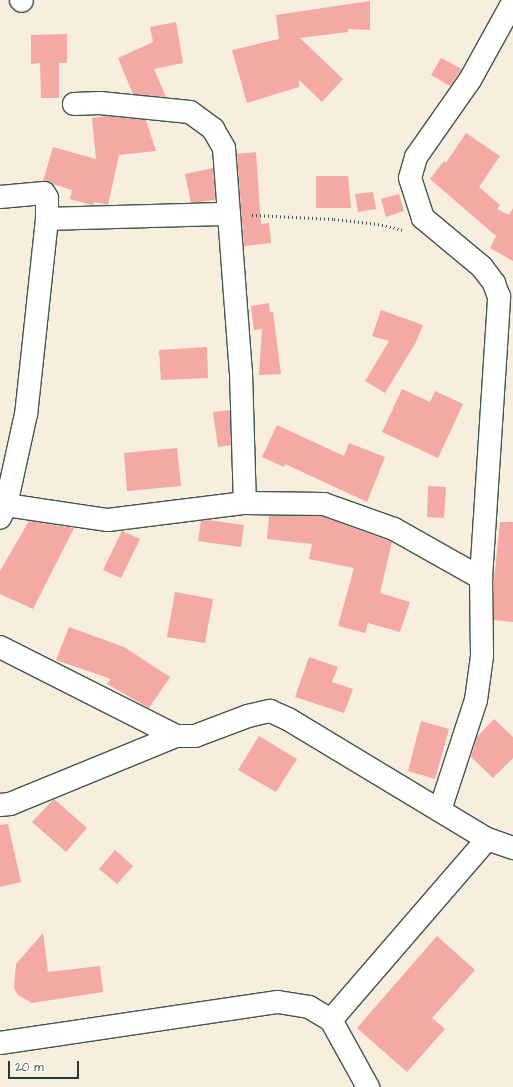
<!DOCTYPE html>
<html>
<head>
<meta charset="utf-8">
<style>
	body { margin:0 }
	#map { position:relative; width:513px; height:1087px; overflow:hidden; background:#f7eede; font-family:"Architects Daughter",sans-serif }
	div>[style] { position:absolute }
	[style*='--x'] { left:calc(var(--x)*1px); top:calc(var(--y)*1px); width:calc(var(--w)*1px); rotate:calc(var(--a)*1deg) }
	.building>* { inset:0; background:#f4a9a4 }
	.path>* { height:2.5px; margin-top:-1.25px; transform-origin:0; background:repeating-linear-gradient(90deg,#3f584e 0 1px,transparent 0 4px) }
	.roads { filter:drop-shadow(1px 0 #3f584e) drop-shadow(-1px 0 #3f584e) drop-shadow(0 1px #3f584e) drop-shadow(0 -1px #3f584e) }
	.minor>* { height:22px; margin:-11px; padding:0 11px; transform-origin:11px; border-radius:11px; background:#fff }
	span { translate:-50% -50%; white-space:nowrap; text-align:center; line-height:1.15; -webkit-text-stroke:3.5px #fff; paint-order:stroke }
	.scale { position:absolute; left:8px; top:1061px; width:71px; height:18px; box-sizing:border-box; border:2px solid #1f3d34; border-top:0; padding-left:5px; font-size:12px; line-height:14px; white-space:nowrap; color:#1f3d34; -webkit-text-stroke:3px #fff; paint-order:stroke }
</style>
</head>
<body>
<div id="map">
	<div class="building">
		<i style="clip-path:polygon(370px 1px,370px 30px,348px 29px,348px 32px,300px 38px,343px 79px,322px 102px,299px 80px,299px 87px,247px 103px,232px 50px,279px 39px,276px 15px)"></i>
		<i style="clip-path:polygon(176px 22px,183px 63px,154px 69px,166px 97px,133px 94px,118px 58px,153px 42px,150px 27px)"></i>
		<i style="clip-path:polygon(67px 34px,67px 63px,59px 63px,59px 98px,41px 98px,40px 63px,31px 64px,31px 35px)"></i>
		<i style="clip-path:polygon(441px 58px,462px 69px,450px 86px,431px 75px)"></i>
		<i style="clip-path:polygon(107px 116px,146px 120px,156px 151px,119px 155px,108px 205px,95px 202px,92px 205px,70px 199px,72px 190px,43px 181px,53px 147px,96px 159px,92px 118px)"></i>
		<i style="clip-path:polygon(466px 133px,500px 156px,479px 187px,500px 205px,497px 209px,509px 215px,513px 208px,513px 261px,490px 248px,496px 236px,430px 179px,444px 161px,446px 163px)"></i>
		<i style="clip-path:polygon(256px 152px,261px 224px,269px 223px,271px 243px,244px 246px,237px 154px)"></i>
		<i style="clip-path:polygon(213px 168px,215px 200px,191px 203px,185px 174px)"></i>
		<i style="clip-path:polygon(316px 176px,348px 176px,351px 208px,316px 208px)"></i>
		<i style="clip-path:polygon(373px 192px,376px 209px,358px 212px,355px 194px)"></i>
		<i style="clip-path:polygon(399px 194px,404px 211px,386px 217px,381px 199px)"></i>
		<i style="clip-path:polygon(269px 303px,270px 312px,273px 312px,281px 374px,259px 375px,262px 329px,254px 330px,251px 306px)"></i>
		<i style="clip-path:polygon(381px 310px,423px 325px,416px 342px,385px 393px,365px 381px,389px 341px,372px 336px)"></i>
		<i style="clip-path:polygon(207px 347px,208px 378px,161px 380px,159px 350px)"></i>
		<i style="clip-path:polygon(402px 389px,430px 402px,435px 391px,463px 404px,438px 458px,382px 432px)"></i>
		<i style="clip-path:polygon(230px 410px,231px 445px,218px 447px,213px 412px)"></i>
		<i style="clip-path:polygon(277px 425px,344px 456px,349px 443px,385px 457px,367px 502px,285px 464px,284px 467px,262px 457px)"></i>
		<i style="clip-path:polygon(177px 448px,181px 486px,127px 491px,124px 453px)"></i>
		<i style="clip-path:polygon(428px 486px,446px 487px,444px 518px,427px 517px)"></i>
		<i style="clip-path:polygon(269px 516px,322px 516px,392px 542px,380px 593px,410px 602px,400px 632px,368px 623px,365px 633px,338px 626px,354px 568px,309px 559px,312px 544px,267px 539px)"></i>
		<i style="clip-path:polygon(207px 520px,244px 525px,241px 547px,198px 541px,201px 521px)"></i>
		<i style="clip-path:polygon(29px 521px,74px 528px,33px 609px,0 594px,0 571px)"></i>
		<i style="clip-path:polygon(500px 522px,513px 522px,513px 622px,494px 620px,494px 580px)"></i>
		<i style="clip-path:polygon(122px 531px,140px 539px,121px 578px,103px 570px)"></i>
		<i style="clip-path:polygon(175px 592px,213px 599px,205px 643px,167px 637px)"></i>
		<i style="clip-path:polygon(69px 627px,124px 647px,170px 677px,149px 708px,107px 684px,111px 679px,56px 660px)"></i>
		<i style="clip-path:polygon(309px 657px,338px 667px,332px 682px,353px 689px,344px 713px,295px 697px)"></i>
		<i style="clip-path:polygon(494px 719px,513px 737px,513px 758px,493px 778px,471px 757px,477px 737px)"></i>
		<i style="clip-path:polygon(421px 721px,449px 729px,435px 779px,408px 771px)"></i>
		<i style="clip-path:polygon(259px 736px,297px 759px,276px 792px,238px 770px)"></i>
		<i style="clip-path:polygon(54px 799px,87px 828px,66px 852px,32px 822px)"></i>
		<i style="clip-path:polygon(8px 824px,21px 882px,0 887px,0 825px)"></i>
		<i style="clip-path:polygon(115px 850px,133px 866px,117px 884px,99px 869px)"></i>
		<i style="clip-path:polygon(43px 933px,48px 972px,100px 966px,103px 992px,32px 1003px,18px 995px,14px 988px,16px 964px)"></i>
		<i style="clip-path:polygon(437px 936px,475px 970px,432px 1018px,445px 1029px,407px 1072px,357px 1028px)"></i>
	</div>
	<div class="path">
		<i style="--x:252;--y:215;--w:82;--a:2.8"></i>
		<i style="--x:334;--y:219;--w:44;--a:6.5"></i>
		<i style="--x:378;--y:224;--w:26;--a:13"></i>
	</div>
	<div class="roads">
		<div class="minor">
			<i style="--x:21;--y:0;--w:1;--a:45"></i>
			<i style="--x:74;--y:104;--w:26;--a:-2"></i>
			<i style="--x:100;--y:103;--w:90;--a:5.7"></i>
			<i style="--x:190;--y:112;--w:29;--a:36"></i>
			<i style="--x:213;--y:129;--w:22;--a:60"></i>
			<i style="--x:224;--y:148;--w:225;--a:85.7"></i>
			<i style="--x:241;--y:372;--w:131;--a:88.3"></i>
			<i style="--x:0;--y:197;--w:44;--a:-5.2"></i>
			<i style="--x:44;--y:193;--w:6;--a:59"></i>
			<i style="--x:47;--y:198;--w:21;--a:90"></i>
			<i style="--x:47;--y:219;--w:196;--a:96.1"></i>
			<i style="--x:26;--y:414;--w:93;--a:102.4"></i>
			<i style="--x:6;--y:505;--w:14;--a:115"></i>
			<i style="--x:47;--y:219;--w:182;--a:-1.6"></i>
			<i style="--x:6;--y:505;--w:103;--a:8.4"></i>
			<i style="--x:108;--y:520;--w:138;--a:-7.1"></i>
			<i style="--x:245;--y:503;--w:79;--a:0.7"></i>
			<i style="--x:324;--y:504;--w:74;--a:19.7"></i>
			<i style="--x:394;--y:529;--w:100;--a:29.4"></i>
			<i style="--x:0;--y:647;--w:197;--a:26.8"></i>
			<i style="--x:176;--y:736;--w:19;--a:0"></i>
			<i style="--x:195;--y:736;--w:57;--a:-20.7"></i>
			<i style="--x:248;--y:716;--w:23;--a:-13"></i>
			<i style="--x:270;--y:711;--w:20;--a:24"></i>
			<i style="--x:288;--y:719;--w:232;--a:31.1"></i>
			<i style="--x:487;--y:839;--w:28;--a:19"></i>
			<i style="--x:0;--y:805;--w:10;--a:-6"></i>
			<i style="--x:10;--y:804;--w:179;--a:-22.3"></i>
			<i style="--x:440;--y:810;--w:116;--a:-71.9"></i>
			<i style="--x:476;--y:700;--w:44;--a:-82.2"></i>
			<i style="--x:482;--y:656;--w:78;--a:-90.7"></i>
			<i style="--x:481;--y:578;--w:282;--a:-86.3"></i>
			<i style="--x:499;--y:297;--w:15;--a:-110"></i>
			<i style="--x:494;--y:283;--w:20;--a:-127"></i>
			<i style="--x:482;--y:267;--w:77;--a:-140.3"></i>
			<i style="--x:423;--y:218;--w:42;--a:-108"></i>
			<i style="--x:410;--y:178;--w:22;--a:-74"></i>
			<i style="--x:416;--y:157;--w:94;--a:-55"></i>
			<i style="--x:470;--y:80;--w:89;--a:-61.1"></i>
			<i style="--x:331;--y:1020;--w:239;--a:-49.2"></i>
			<i style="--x:0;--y:1043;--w:281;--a:-8.4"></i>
			<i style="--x:278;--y:1002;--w:31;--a:9"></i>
			<i style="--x:309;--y:1007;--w:26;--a:31"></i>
			<i style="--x:331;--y:1020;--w:77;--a:61.1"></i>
		</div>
	</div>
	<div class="scale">20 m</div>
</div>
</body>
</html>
